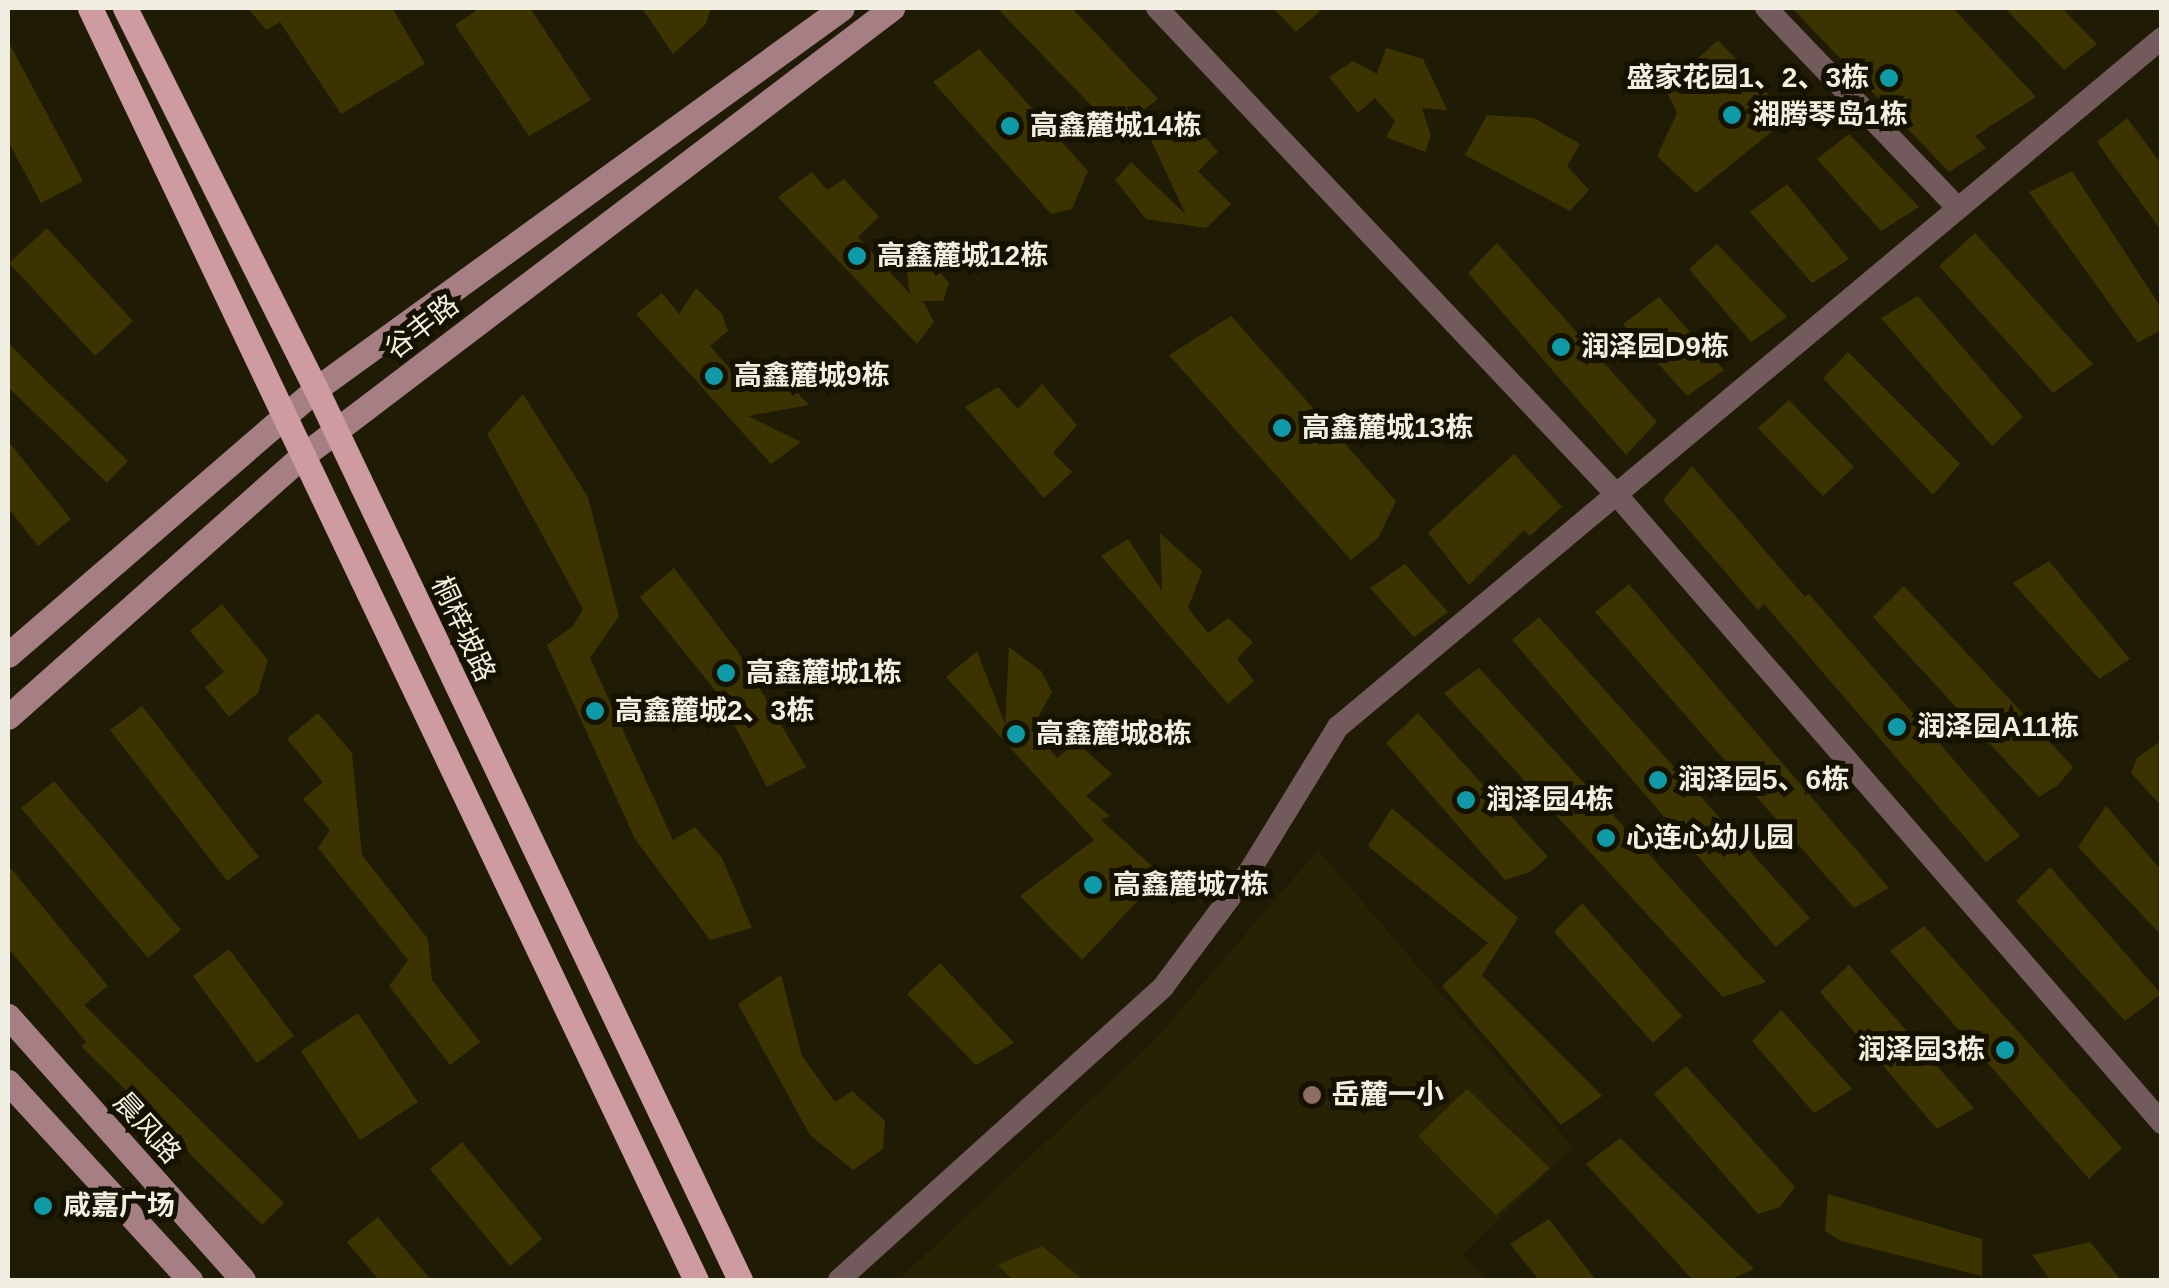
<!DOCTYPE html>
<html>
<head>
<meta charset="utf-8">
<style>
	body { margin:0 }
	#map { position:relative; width:2169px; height:1288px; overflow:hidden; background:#1f1b05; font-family:Arial,"Noto Sans SC",sans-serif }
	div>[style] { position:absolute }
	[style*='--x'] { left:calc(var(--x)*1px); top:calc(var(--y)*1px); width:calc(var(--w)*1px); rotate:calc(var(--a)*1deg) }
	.built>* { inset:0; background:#272203 }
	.building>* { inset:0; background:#3c3400 }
	.street>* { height:22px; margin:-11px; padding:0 11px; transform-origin:11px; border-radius:11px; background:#735b5d }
	.secondary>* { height:25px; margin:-12.5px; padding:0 12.5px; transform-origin:12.5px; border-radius:12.5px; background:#a57f83 }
	.primary>* { height:25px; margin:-12.5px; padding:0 12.5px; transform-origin:12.5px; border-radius:12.5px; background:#cd9ba0 }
	.dots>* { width:28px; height:28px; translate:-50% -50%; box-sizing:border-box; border:5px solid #161200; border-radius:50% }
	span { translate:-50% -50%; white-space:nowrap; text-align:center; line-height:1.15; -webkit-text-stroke:10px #161200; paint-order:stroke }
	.poi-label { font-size:28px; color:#f1efe1; font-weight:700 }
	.right { translate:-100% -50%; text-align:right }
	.left { translate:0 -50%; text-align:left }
	.street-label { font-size:28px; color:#f1efe1 }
	.frame { position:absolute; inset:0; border:10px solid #f1efe1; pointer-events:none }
</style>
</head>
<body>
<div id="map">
	<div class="built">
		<i style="clip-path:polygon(1318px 850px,1573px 1147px,1463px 1254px,1486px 1280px,898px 1280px,1153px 1042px)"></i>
	</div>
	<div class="building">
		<i style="clip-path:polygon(248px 8px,392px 8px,425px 64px,341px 114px,280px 22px,266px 30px)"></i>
		<i style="clip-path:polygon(480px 8px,530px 8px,591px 100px,529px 136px,455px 25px)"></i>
		<i style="clip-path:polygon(642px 8px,711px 8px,706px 24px,673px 54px)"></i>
		<i style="clip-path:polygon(997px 8px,1072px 8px,1158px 99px,1116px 131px)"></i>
		<i style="clip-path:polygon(1273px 8px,1324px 8px,1296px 32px)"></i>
		<i style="clip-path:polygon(1792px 8px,1953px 8px,2036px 97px,1975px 136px,1986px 148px,1949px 172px)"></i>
		<i style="clip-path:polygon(2005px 8px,2062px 8px,2097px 44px,2064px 70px)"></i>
		<i style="clip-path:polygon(1718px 40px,1790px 117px,1696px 193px,1657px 156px,1677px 113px,1665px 88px)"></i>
		<i style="clip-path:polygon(8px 41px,83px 181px,41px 203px,8px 141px)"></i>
		<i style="clip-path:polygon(1386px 48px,1423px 59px,1447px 110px,1422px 108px,1431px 136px,1425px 152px,1386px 137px,1395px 121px,1375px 98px,1358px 113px,1329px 77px,1353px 61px,1377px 74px)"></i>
		<i style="clip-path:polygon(979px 49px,1088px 171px,1072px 209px,1051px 214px,933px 82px)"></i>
		<i style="clip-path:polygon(1184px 112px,1218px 152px,1198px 171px,1231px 204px,1206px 228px,1146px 219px,1115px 180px,1131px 162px,1186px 215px,1151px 140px)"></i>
		<i style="clip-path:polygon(1487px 115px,1534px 118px,1580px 144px,1567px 166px,1589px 190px,1570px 211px,1465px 155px)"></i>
		<i style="clip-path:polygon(2127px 118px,2162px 165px,2162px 232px,2097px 142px)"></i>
		<i style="clip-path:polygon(1849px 134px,1919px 207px,1881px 231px,1817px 159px)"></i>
		<i style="clip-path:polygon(2072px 171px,2162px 309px,2162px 329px,2138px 343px,2029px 192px)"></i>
		<i style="clip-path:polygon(812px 172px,827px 190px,844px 179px,879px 217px,858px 237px,910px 294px,903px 244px,918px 247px,949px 283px,943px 301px,923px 301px,934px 322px,917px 344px,778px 197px)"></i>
		<i style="clip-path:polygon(1787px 184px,1849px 259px,1812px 283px,1750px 212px)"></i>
		<i style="clip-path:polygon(47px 228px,133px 321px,95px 356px,9px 263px)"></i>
		<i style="clip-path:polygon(1975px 233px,2093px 364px,2053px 393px,1939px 266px)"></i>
		<i style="clip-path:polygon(1497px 243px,1657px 422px,1626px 455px,1468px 273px)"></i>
		<i style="clip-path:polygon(1717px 244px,1787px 317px,1751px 342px,1689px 269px)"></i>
		<i style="clip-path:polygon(696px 288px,722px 314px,728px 331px,710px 346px,747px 388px,772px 365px,809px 405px,748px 416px,801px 442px,771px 464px,636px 314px,662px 293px,679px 314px)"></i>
		<i style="clip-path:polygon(1918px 296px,2023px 417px,1992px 446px,1881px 318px)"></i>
		<i style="clip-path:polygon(1659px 297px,1724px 370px,1687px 396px,1623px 324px)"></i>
		<i style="clip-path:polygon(1231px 316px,1396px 501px,1378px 538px,1351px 560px,1169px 355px)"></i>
		<i style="clip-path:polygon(8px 343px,128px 461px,107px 483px,8px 387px)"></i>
		<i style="clip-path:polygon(1848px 352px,1960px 464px,1933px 495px,1823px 378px)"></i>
		<i style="clip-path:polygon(1042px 384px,1077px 425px,1053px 453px,1072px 472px,1044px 498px,965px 407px,998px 387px,1018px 409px)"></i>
		<i style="clip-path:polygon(523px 394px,588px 497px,619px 616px,590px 658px,673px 840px,695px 827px,722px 858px,752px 928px,710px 940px,635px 839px,547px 645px,573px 626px,583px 609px,487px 434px)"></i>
		<i style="clip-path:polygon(1789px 400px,1854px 467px,1823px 496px,1758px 428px)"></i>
		<i style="clip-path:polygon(8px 441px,71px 519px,38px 546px,8px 508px)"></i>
		<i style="clip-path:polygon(1514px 454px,1562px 507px,1530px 536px,1524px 530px,1469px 585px,1428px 533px)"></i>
		<i style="clip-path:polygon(1692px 466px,1805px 597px,1809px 594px,2020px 836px,1986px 862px,1764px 604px,1758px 610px,1663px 500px)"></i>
		<i style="clip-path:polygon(1160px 533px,1202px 571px,1188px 608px,1208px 633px,1228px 618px,1253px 642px,1237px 659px,1254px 681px,1228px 704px,1101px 556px,1128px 539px,1162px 591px)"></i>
		<i style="clip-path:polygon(2049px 561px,2130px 659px,2099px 679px,2013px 583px)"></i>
		<i style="clip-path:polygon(1405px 564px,1448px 612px,1414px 637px,1370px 588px)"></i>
		<i style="clip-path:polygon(674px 568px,738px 652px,806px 767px,767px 787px,718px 694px,640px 597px)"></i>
		<i style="clip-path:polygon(1629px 584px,1889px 888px,1854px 908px,1595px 612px)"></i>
		<i style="clip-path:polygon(1904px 586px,2073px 767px,2058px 785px,2039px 797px,1873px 617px)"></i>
		<i style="clip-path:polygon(222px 604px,268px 660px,258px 693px,229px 717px,205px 687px,224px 672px,190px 631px)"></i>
		<i style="clip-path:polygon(1539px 617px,1810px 918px,1776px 947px,1512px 640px)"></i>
		<i style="clip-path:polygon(1009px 647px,1041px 671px,1052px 692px,1031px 730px,1057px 758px,1076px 742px,1112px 774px,1086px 796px,1110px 816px,1101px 820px,1162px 875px,1082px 960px,1020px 896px,1094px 840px,946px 677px,977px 651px,1005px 724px)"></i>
		<i style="clip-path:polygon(1479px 668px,1749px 964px,1766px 982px,1723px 997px,1444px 693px)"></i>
		<i style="clip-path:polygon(142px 706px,259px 857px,227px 881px,110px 730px)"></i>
		<i style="clip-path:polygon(318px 713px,352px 753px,362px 855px,428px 939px,432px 980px,480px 1042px,450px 1065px,389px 986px,408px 960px,318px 848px,330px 830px,303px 799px,323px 782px,287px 739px)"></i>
		<i style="clip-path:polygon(1418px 713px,1548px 857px,1530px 872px,1505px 880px,1386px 743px)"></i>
		<i style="clip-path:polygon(2162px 740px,2162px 807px,2131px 773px,2137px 758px)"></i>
		<i style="clip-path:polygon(54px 781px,181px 930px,148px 958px,21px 808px)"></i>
		<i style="clip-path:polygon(2106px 806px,2162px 871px,2162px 936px,2078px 847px)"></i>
		<i style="clip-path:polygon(1392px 808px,1518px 918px,1482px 975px,1602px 1096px,1561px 1125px,1442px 986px,1488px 943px,1368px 846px)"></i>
		<i style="clip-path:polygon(8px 865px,108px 986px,84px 1005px,284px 1203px,262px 1225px,81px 1046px,86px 1042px,8px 948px)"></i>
		<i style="clip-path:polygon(2050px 867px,2161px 994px,2125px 1021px,2016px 901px)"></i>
		<i style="clip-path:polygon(1582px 903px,1682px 1016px,1653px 1043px,1554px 932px)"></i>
		<i style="clip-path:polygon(1924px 926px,2122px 1148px,2089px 1179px,1890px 951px)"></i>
		<i style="clip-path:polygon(229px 949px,294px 1036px,257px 1063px,193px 976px)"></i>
		<i style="clip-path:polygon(940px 963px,1014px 1043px,976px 1065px,907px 994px)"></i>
		<i style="clip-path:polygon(1849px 965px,1974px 1108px,1937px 1129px,1820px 992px)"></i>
		<i style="clip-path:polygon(781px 975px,802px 1056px,835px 1102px,852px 1091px,885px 1121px,883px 1149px,853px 1170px,810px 1135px,738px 1004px)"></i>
		<i style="clip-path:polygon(1781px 1010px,1852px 1089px,1814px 1113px,1752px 1041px)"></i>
		<i style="clip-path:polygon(358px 1013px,418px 1102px,360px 1140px,301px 1051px)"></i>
		<i style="clip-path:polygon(1686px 1066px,1795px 1187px,1780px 1207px,1758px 1214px,1654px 1094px)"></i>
		<i style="clip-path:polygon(1467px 1089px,1550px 1168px,1496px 1215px,1418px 1136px)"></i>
		<i style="clip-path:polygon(1620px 1138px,1754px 1269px,1729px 1280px,1693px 1280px,1586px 1164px)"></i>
		<i style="clip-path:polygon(462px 1142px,542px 1239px,510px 1266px,430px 1169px)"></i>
		<i style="clip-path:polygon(1828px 1194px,1982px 1239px,1982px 1276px,1841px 1241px,1825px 1231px)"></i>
		<i style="clip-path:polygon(378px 1217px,431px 1280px,379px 1280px,347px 1242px)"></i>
		<i style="clip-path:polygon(1549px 1219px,1596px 1280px,1539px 1280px,1510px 1244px)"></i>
		<i style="clip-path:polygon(2090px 1242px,2121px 1280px,2050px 1280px,2032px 1255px)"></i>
		<i style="clip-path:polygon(1042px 1246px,1083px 1280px,1013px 1280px,998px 1265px)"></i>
	</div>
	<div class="street">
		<i style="--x:1157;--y:8;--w:668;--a:46.64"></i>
		<i style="--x:1616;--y:494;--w:833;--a:49.04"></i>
		<i style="--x:1766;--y:8;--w:277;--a:46.2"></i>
		<i style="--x:839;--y:1280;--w:437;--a:-42.1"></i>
		<i style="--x:1163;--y:987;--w:144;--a:-53.2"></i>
		<i style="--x:1249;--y:872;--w:170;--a:-58.5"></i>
		<i style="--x:1338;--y:727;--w:1074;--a:-39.9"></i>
	</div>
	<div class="secondary">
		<i style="--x:8;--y:655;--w:407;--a:-40.8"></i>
		<i style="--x:316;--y:389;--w:649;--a:-35.92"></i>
		<i style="--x:8;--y:717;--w:390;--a:-41.6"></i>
		<i style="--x:300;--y:458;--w:744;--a:-37.24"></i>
		<i style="--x:8;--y:1016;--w:353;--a:48.3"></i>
		<i style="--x:8;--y:1082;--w:269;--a:47.4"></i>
	</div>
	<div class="primary">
		<i style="--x:90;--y:8;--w:1409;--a:64.53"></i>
		<i style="--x:125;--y:8;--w:426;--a:63.4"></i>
		<i style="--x:316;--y:389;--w:987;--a:64.55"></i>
	</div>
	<div class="dots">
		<i style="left:1889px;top:78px;background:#0f9aa8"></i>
		<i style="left:1732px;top:115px;background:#0f9aa8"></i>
		<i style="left:1010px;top:126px;background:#0f9aa8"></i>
		<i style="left:857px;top:256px;background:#0f9aa8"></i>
		<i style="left:1561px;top:347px;background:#0f9aa8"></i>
		<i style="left:714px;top:376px;background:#0f9aa8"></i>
		<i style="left:1282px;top:428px;background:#0f9aa8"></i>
		<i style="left:726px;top:673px;background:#0f9aa8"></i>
		<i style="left:595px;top:711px;background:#0f9aa8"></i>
		<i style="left:1897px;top:727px;background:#0f9aa8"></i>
		<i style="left:1016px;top:734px;background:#0f9aa8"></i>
		<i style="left:1658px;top:780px;background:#0f9aa8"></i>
		<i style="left:1466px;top:800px;background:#0f9aa8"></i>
		<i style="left:1606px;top:838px;background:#0f9aa8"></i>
		<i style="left:1093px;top:885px;background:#0f9aa8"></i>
		<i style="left:2005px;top:1050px;background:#0f9aa8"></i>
		<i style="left:1312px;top:1095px;background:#8d6e63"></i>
		<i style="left:43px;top:1206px;background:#0f9aa8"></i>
	</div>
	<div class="poi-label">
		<span class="right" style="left:1869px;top:78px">盛家花园1、2、3栋</span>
		<span class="left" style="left:1752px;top:115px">湘腾琴岛1栋</span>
		<span class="left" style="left:1030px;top:126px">高鑫麓城14栋</span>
		<span class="left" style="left:877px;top:256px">高鑫麓城12栋</span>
		<span class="left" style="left:1581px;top:347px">润泽园D9栋</span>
		<span class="left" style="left:734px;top:376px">高鑫麓城9栋</span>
		<span class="left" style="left:1302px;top:428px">高鑫麓城13栋</span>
		<span class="left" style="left:746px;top:673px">高鑫麓城1栋</span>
		<span class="left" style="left:615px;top:711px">高鑫麓城2、3栋</span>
		<span class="left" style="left:1917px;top:727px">润泽园A11栋</span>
		<span class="left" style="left:1036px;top:734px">高鑫麓城8栋</span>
		<span class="left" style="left:1678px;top:780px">润泽园5、6栋</span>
		<span class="left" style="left:1486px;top:800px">润泽园4栋</span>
		<span class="left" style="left:1626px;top:838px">心连心幼儿园</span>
		<span class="left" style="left:1113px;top:885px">高鑫麓城7栋</span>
		<span class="right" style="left:1985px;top:1050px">润泽园3栋</span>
		<span class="left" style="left:1332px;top:1095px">岳麓一小</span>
		<span class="left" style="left:63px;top:1206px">咸嘉广场</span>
	</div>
	<div class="street-label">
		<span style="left:422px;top:327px;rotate:-38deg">谷丰路</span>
		<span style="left:463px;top:629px;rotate:65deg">桐梓坡路</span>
		<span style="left:147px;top:1128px;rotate:48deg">晨风路</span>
	</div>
	<div class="frame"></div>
</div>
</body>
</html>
